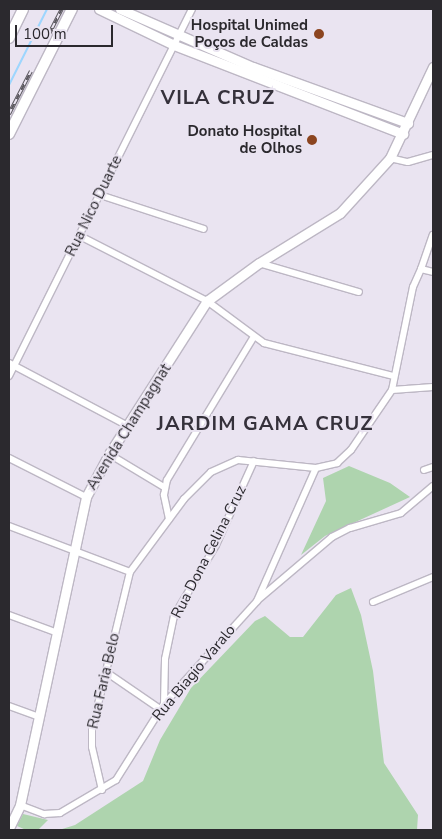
<!DOCTYPE html>
<html>
<head>
<meta charset="utf-8">
<style>
	body { margin:0 }
	#map { position:relative; width:442px; height:839px; overflow:hidden; background:#eae4f1; font-family:"Nunito Sans",sans-serif }
	div>[style] { position:absolute }
	[style*='--x'] { left:calc(var(--x)*1px); top:calc(var(--y)*1px); width:calc(var(--w)*1px); rotate:calc(var(--a)*1deg) }
	.green>* { inset:0; background:#aed4ae }
	.stream>* { height:2px; margin:-1px; padding:0 1px; transform-origin:1px; border-radius:1px; background:#9dd6fe }
	.roads { filter:drop-shadow(1px 0 #bdb7c4) drop-shadow(-1px 0 #bdb7c4) drop-shadow(0 1px #bdb7c4) drop-shadow(0 -1px #bdb7c4) }
	.street>* { height:6px; margin:-3px; padding:0 3px; transform-origin:3px; border-radius:3px; background:#fff }
	.secondary>* { height:9px; margin:-4.5px; padding:0 4.5px; transform-origin:4.5px; border-radius:4.5px; background:#fff }
	.primary>* { height:10px; margin:-5px; padding:0 5px; transform-origin:5px; border-radius:5px; background:#fff }
	.rail>* { height:4px; margin-top:-2px; transform-origin:0; background:repeating-linear-gradient(90deg,#eae4f1 0 5.5px,#5b585f 0 11px); box-sizing:border-box; border-block:1px solid #5b585f }
	.dots>* { width:14px; height:14px; translate:-50% -50%; box-sizing:border-box; border:2px solid #eae4f1; border-radius:50% }
	span { translate:-50% -50%; white-space:nowrap; text-align:center; line-height:1.15; -webkit-text-stroke:4px #eae4f1; paint-order:stroke }
	.poi-label { font-size:15px; color:#2b292e; font-weight:700 }
	.right { translate:-100% -50%; text-align:right }
	.street-label { font-size:15px; color:#2b292e }
	.district-label { font-size:20px; color:#35313b; font-weight:700; letter-spacing:1px }
	.frame { position:absolute; inset:0; border:10px solid #2b292e; pointer-events:none }
	.scale { position:absolute; left:15px; top:25px; width:98px; height:22px; box-sizing:border-box; border:2px solid #2b292e; border-top:0; padding-left:6px; font-size:15px; line-height:18px; white-space:nowrap; color:#2b292e; -webkit-text-stroke:4px #eae4f1; paint-order:stroke }
</style>
</head>
<body>
<div id="map">
	<div class="green">
		<i style="clip-path:polygon(349px 466px,390px 483px,410px 497px,325px 536px,301px 555px,326px 501px,323px 478px)"></i>
		<i style="clip-path:polygon(351px 588px,361px 615px,373px 671px,384px 763px,418px 815px,417px 830px,59px 830px,75px 825px,143px 781px,160px 740px,191px 688px,255px 621px,265px 616px,290px 637px,303px 637px,336px 595px)"></i>
		<i style="clip-path:polygon(23px 814px,48px 820px,38px 830px,26px 830px,17px 826px)"></i>
	</div>
	<div class="stream">
		<i style="--x:9;--y:85;--w:85;--a:-63.4"></i>
	</div>
	<div class="roads">
		<div class="street">
			<i style="--x:390;--y:158;--w:18;--a:13"></i>
			<i style="--x:408;--y:162;--w:26;--a:-16"></i>
			<i style="--x:100;--y:195;--w:109;--a:18.1"></i>
			<i style="--x:80;--y:236;--w:143;--a:27.1"></i>
			<i style="--x:207;--y:301;--w:71;--a:36.4"></i>
			<i style="--x:264;--y:343;--w:133;--a:14.3"></i>
			<i style="--x:259;--y:263;--w:104;--a:16.2"></i>
			<i style="--x:421;--y:269;--w:36;--a:-71"></i>
			<i style="--x:9;--y:363;--w:135;--a:27.9"></i>
			<i style="--x:9;--y:376;--w:410;--a:-63.5"></i>
			<i style="--x:392;--y:390;--w:105;--a:-78.5"></i>
			<i style="--x:413;--y:287;--w:20;--a:-66"></i>
			<i style="--x:421;--y:269;--w:12;--a:14"></i>
			<i style="--x:109;--y:454;--w:64;--a:31"></i>
			<i style="--x:9;--y:458;--w:86;--a:26.9"></i>
			<i style="--x:424;--y:470;--w:9;--a:-18"></i>
			<i style="--x:169;--y:519;--w:25;--a:-102"></i>
			<i style="--x:164;--y:495;--w:15;--a:-79"></i>
			<i style="--x:167;--y:480;--w:166;--a:-58.8"></i>
			<i style="--x:9;--y:526;--w:129;--a:20.8"></i>
			<i style="--x:259;--y:599;--w:96;--a:-40.3"></i>
			<i style="--x:332;--y:537;--w:20;--a:-27"></i>
			<i style="--x:350;--y:528;--w:53;--a:-16.4"></i>
			<i style="--x:401;--y:513;--w:42;--a:-40.2"></i>
			<i style="--x:373;--y:602;--w:65;--a:-22.6"></i>
			<i style="--x:9;--y:615;--w:52;--a:20.2"></i>
			<i style="--x:106;--y:672;--w:65;--a:34.4"></i>
			<i style="--x:164;--y:704;--w:45;--a:-88.7"></i>
			<i style="--x:165;--y:659;--w:44;--a:-78.2"></i>
			<i style="--x:174;--y:616;--w:82;--a:-59.4"></i>
			<i style="--x:216;--y:545;--w:92;--a:-65.7"></i>
			<i style="--x:9;--y:706;--w:33;--a:20"></i>
			<i style="--x:102;--y:790;--w:44;--a:-103.1"></i>
			<i style="--x:92;--y:747;--w:18;--a:-90"></i>
			<i style="--x:92;--y:729;--w:162;--a:-76.4"></i>
			<i style="--x:130;--y:572;--w:91;--a:-53.5"></i>
			<i style="--x:184;--y:499;--w:38;--a:-45"></i>
			<i style="--x:211;--y:472;--w:30;--a:-24"></i>
			<i style="--x:238;--y:460;--w:78;--a:5.9"></i>
			<i style="--x:316;--y:468;--w:22;--a:-13"></i>
			<i style="--x:337;--y:463;--w:19;--a:-43"></i>
			<i style="--x:351;--y:450;--w:73;--a:-55.7"></i>
			<i style="--x:392;--y:390;--w:41;--a:-4.2"></i>
			<i style="--x:20;--y:805;--w:26;--a:21"></i>
			<i style="--x:44;--y:814;--w:16;--a:-4"></i>
			<i style="--x:60;--y:813;--w:65;--a:-30.5"></i>
			<i style="--x:116;--y:780;--w:90;--a:-57.7"></i>
			<i style="--x:164;--y:704;--w:139;--a:-47.9"></i>
			<i style="--x:257;--y:601;--w:145;--a:-66.1"></i>
		</div>
		<div class="secondary">
			<i style="--x:99;--y:9;--w:83;--a:25.6"></i>
			<i style="--x:174;--y:45;--w:246;--a:21.2"></i>
			<i style="--x:120;--y:9;--w:145;--a:23.6"></i>
			<i style="--x:253;--y:67;--w:165;--a:19.9"></i>
			<i style="--x:9;--y:828;--w:25;--a:-64"></i>
			<i style="--x:20;--y:805;--w:315;--a:-77.9"></i>
			<i style="--x:86;--y:497;--w:49;--a:-61.9"></i>
			<i style="--x:109;--y:454;--w:182;--a:-57.4"></i>
			<i style="--x:207;--y:301;--w:64;--a:-36.2"></i>
			<i style="--x:259;--y:263;--w:95;--a:-31.7"></i>
			<i style="--x:340;--y:213;--w:74;--a:-47.7"></i>
			<i style="--x:390;--y:158;--w:101;--a:-64.7"></i>
		</div>
		<div class="primary">
			<i style="--x:9;--y:38;--w:32;--a:-64"></i>
			<i style="--x:9;--y:134;--w:140;--a:-63.3"></i>
		</div>
	</div>
	<div class="rail">
		<i style="--x:47;--y:38;--w:33;--a:-63"></i>
		<i style="--x:9;--y:114;--w:48;--a:-62.9"></i>
	</div>
	<div class="dots">
		<i style="left:319px;top:34px;background:#8c4520"></i>
		<i style="left:312px;top:140px;background:#8c4520"></i>
	</div>
	<div class="poi-label">
		<span class="right" style="left:308px;top:34px">Hospital Unimed<br>Poços de Caldas</span>
		<span class="right" style="left:302px;top:140px">Donato Hospital<br>de Olhos</span>
	</div>
	<div class="street-label">
		<span style="left:94px;top:206px;rotate:-64deg">Rua Nico Duarte</span>
		<span style="left:129px;top:427px;rotate:-58deg">Avenida Champagnat</span>
		<span style="left:209px;top:552px;rotate:-63deg">Rua Dona Celina Cruz</span>
		<span style="left:194px;top:673px;rotate:-50deg">Rua Biagio Varalo</span>
		<span style="left:104px;top:681px;rotate:-77deg">Rua Faria Belo</span>
	</div>
	<div class="district-label">
		<span style="left:218px;top:97px">VILA CRUZ</span>
		<span style="left:265px;top:423px">JARDIM GAMA CRUZ</span>
	</div>
	<div class="frame"></div>
	<div class="scale">100 m</div>
</div>
</body>
</html>
